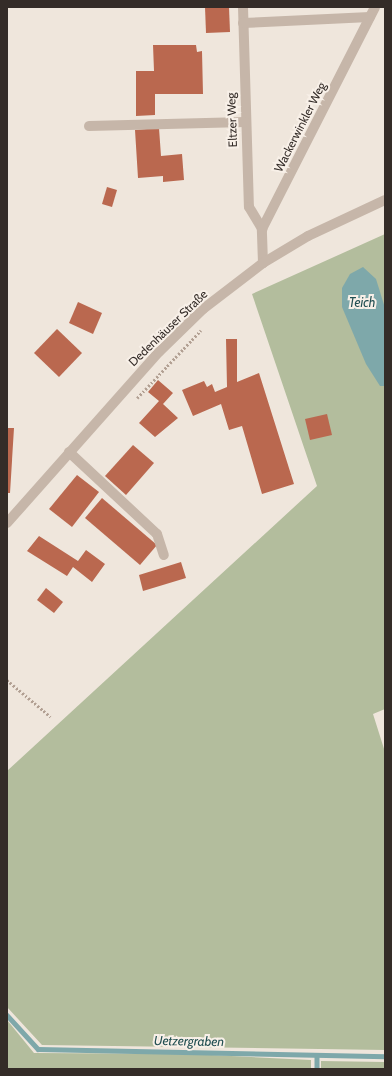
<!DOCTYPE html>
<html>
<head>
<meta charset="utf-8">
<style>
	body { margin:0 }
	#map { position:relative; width:392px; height:1076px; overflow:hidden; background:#efe6dc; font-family:Cabin,sans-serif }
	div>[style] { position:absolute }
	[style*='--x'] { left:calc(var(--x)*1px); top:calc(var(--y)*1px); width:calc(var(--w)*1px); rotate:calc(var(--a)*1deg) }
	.green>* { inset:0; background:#b3bd9d }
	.water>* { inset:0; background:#7ea8aa }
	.stream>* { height:4.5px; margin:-2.25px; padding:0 2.25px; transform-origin:2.25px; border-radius:2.25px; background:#7ea8aa }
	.building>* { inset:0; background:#ba684f }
	.path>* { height:2.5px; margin-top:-1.25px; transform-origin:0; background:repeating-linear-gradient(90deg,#b2a093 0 2px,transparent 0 4px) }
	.minor>* { height:10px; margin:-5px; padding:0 5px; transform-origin:5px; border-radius:5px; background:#c6b6a9 }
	span { translate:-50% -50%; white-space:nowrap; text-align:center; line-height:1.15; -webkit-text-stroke:4px #f8f0e8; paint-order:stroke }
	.street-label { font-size:12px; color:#342c28 }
	.water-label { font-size:13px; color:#224f52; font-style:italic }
	.frame { position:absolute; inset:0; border:8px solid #342c28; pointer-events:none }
</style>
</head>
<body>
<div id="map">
	<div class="green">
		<i style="clip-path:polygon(385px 234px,385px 709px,373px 714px,385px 752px,385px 1050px,42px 1045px,7px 1007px,7px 771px,317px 486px,252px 294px)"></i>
		<i style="clip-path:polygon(7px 1020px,34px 1053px,192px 1054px,311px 1060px,311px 1069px,7px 1069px)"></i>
		<i style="clip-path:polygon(321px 1061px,385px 1062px,385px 1069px,321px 1069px)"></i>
	</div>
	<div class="water">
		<i style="clip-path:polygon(363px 267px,376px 279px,385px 308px,385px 386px,380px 386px,366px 364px,342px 307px,342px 288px,350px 274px)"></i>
	</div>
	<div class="stream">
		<i style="--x:7;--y:1015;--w:46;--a:47.6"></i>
		<i style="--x:38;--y:1049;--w:347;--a:1.2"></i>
		<i style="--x:317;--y:1055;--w:14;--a:90"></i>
	</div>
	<div class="building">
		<i style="clip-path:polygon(205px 7px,229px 7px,230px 32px,206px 33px)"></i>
		<i style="clip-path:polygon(153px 45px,196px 45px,197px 52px,202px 51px,203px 94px,155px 94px,155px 115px,136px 116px,136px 71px,154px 71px)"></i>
		<i style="clip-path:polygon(159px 128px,161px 156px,182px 154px,184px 180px,163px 182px,163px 176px,138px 178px,135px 130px)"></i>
		<i style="clip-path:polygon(107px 187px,117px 190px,112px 207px,102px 204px)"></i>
		<i style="clip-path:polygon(78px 302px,102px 313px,93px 334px,69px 323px)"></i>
		<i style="clip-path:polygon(57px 329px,82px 353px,59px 377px,34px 353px)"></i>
		<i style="clip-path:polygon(226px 339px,237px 339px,237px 382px,259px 373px,294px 484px,262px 494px,242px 426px,229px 430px,221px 404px,193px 416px,182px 390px,204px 381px,207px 387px,212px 384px,215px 392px,227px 387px)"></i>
		<i style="clip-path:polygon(158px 380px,173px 393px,163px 404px,178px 418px,155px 437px,139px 423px,159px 401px,148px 392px)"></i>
		<i style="clip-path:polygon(327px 414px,332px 435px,310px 440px,305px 419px)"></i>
		<i style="clip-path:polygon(7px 428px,14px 428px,10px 493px,7px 493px)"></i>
		<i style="clip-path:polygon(133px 445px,154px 463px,126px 495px,105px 476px)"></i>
		<i style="clip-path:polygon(77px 475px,99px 492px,72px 527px,49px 509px)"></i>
		<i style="clip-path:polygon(102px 498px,157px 545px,140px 565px,85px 518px)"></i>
		<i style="clip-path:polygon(39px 536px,78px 561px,86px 550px,105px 564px,92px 582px,73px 567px,67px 576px,27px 551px)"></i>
		<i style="clip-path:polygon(181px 562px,186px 578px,143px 591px,139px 575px)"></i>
		<i style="clip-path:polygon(46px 588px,63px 602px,54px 613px,37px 600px)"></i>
	</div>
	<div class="path">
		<i style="--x:137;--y:398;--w:93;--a:-46.7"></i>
		<i style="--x:7;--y:680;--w:57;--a:40.1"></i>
	</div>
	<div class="minor">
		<i style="--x:243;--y:7;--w:200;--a:88.3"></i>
		<i style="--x:249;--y:207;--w:26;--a:59"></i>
		<i style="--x:243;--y:23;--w:127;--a:-2.7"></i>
		<i style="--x:89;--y:126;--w:156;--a:-1.5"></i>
		<i style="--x:263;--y:263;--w:34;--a:-92"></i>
		<i style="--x:262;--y:229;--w:249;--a:-63"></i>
		<i style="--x:69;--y:452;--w:120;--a:43"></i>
		<i style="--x:157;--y:534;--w:22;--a:72"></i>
		<i style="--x:7;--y:523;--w:229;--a:-48.4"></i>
		<i style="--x:159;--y:352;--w:62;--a:-44.3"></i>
		<i style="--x:203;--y:309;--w:76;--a:-37.5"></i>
		<i style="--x:263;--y:263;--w:52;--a:-31"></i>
		<i style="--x:308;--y:236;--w:85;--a:-25.1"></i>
	</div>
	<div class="street-label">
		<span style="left:232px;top:120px;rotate:-92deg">Eltzer Weg</span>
		<span style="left:300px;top:127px;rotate:-63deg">Wackerwinkler Weg</span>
		<span style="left:168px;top:328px;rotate:-44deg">Dedenhäuser Straße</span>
	</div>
	<div class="water-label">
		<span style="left:362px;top:302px">Teich</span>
		<span style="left:189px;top:1041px;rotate:1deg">Uetzergraben</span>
	</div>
	<div class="frame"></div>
</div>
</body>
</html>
